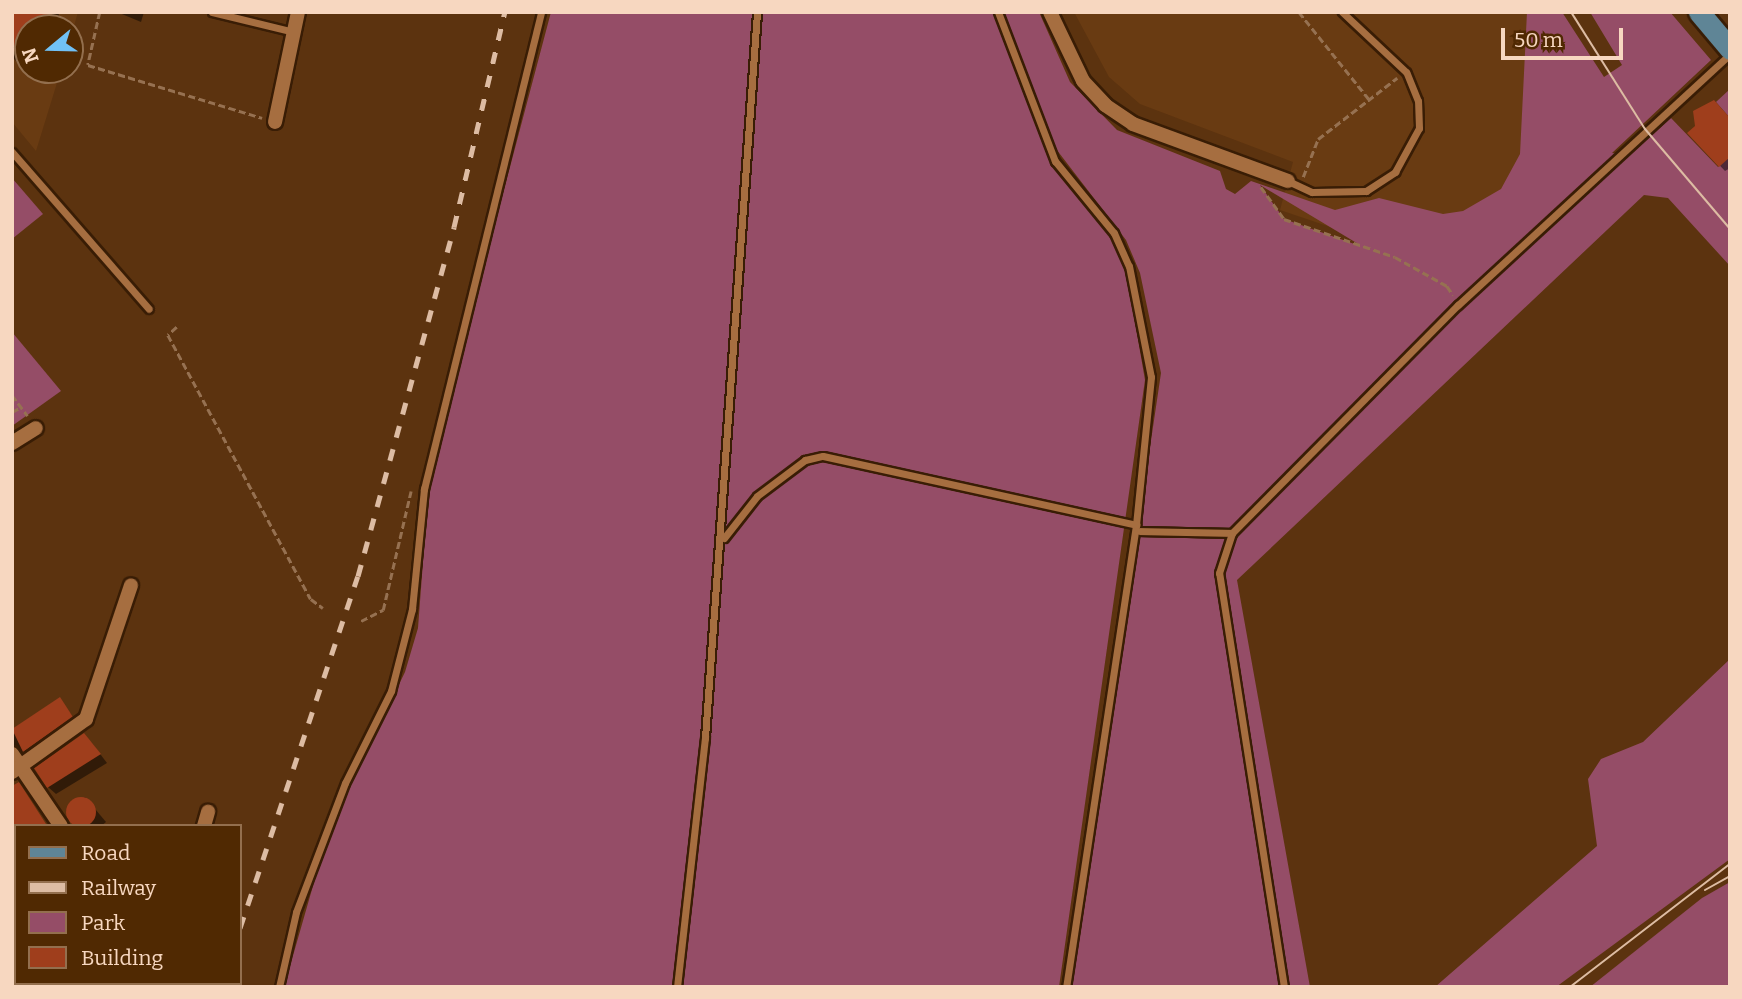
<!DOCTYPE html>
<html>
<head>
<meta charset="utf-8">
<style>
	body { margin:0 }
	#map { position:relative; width:1742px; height:999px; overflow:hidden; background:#5c330f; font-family:Bitter,serif }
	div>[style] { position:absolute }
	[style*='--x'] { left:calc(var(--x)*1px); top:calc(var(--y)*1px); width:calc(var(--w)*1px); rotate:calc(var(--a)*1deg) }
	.built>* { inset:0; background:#693b12 }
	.green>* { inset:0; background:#954d67 }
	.shadow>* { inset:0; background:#0007 }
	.building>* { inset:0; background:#9f3e1c }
	.round { border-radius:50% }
	.path>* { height:2.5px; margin-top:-1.25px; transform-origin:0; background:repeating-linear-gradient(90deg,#967151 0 7px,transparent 0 10.5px) }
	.roads { filter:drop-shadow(2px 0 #391d05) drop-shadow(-2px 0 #391d05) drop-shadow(0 2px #391d05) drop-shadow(0 -2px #391d05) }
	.service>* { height:7px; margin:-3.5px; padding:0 3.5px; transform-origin:3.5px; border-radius:3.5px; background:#a66e40 }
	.minor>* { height:14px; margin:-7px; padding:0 7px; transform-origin:7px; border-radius:7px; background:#a66e40 }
	.primary>* { height:21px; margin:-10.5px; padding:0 10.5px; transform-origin:10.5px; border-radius:10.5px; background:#5f8596 }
	.tram>* { height:2px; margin:-1px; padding:0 1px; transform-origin:1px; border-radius:1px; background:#ddbca3 }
	.rail>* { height:5px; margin-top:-2.5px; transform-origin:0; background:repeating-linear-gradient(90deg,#ddbca3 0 12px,transparent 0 24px) }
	span { translate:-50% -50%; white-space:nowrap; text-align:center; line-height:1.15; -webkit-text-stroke:7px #502902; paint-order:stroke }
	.frame { position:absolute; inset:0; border:14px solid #f7d7c0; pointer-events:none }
	.legend { position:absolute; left:14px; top:824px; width:228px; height:161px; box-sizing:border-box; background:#502902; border:2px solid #936f4e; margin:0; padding:9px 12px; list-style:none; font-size:21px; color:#f7d7c0 }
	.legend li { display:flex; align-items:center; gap:14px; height:35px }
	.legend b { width:35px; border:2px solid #936f4e }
	.north { position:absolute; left:14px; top:14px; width:70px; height:70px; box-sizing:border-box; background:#502902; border:2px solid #936f4e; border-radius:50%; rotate:251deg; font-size:19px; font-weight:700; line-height:28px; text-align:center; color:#f7d7c0 }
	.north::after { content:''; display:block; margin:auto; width:24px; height:32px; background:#71c1f5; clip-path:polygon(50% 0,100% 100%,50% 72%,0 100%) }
	.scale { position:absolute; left:1501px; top:28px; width:122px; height:32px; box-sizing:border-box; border:4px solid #f7d7c0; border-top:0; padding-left:9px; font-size:21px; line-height:24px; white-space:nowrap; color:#f7d7c0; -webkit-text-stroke:5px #502902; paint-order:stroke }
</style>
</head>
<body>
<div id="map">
	<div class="built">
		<i style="clip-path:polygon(12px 12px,78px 12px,70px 40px,70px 28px,28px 28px,28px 70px,61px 70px,36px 151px,12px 122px)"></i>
		<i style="clip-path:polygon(1074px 12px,1535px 12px,1524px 159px,1510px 188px,1419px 257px,1280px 210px,1293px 162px,1140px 104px,1109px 77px)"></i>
	</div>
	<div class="green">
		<i style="clip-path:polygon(551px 12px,993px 12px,1051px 161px,1113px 240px,1126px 270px,1145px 380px,1059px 987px,284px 987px,329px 830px,405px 672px,418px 628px,430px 469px)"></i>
		<i style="clip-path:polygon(evenodd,1003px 12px,1039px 12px,1070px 82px,1117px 130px,1220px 171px,1226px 189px,1235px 194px,1251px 181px,1335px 210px,1379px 198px,1443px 214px,1463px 211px,1501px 189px,1520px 154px,1527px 12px,1562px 12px,1604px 77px,1622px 65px,1590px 12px,1670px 12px,1711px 60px,1612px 153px,1630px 155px,1671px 118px,1718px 167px,1730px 157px,1730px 266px,1668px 198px,1644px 195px,1237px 580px,1310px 987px,1070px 987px,1161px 373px,1140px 273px,1126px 240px,1053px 145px,1003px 12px,1260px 185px,1360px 245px,1360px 246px,1284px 219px,1260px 185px)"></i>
		<i style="clip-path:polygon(1730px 89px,1730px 118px,1716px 102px)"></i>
		<i style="clip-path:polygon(12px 178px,43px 214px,12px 239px)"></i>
		<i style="clip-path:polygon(12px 332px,61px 391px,12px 426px)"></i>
		<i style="clip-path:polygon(1730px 659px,1730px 859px,1556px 987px,1435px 987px,1597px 846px,1588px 779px,1601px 759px,1643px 742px)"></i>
		<i style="clip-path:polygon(1730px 882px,1730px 987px,1590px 987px,1702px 898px)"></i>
	</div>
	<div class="shadow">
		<i style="clip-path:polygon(12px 12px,58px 12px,63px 28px,28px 28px,28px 62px,20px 65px,12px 57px)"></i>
		<i style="clip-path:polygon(117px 12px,144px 12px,141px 22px)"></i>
		<i style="clip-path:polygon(1730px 124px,1730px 168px,1725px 171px,1690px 134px)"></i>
		<i style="clip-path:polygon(60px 700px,80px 726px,12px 767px,12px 731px)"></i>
		<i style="clip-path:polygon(91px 742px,107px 763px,56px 794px,48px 787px)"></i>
		<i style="clip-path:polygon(85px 797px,106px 822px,101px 826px,77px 826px,66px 811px)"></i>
		<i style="clip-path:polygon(12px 898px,16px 904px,16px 945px,12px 941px)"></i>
	</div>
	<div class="building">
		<i style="clip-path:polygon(12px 12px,51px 12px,56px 28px,28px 28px,28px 47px,12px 52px)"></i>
		<i style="clip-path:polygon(1714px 100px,1730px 118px,1730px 157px,1719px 167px,1687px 133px,1695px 126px,1693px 111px)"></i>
		<i style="clip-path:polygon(60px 697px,73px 717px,23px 752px,12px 729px)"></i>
		<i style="clip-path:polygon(84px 733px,101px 754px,47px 788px,34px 768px)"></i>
		<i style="clip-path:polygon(19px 782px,46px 824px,49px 826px,12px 826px,12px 786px)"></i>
		<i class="round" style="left:66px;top:797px;width:30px;height:30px"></i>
	</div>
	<div class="path">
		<i style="--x:100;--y:12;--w:54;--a:102.8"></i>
		<i style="--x:88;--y:65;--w:182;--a:16.9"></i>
		<i style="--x:1299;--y:12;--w:112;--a:51.2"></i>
		<i style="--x:1303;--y:177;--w:41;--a:-68.5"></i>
		<i style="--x:1318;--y:139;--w:100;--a:-37.7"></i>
		<i style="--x:1261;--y:187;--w:39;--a:54"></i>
		<i style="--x:1284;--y:219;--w:117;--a:18.9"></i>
		<i style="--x:1395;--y:257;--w:60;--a:29.1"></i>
		<i style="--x:1447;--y:286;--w:11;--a:56"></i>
		<i style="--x:177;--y:327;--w:12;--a:138"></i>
		<i style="--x:168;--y:335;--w:300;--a:61.6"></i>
		<i style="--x:311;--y:599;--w:15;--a:37"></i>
		<i style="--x:12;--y:395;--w:26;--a:53"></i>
		<i style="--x:12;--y:412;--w:10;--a:-29"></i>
		<i style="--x:361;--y:621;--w:25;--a:-27"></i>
		<i style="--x:383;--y:610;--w:122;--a:-76.8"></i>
	</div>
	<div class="roads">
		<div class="service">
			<i style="--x:212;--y:12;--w:84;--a:13.7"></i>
			<i style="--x:998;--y:12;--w:160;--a:69.1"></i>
			<i style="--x:1055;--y:161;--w:93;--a:50.7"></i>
			<i style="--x:1114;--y:233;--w:36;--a:66"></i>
			<i style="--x:1129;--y:266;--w:113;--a:78.8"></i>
			<i style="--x:1151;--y:377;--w:149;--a:95.8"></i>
			<i style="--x:1136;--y:525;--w:467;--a:98.6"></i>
			<i style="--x:12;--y:152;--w:208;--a:48.9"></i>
			<i style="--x:1288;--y:181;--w:26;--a:25"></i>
			<i style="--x:1312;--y:192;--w:54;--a:-1.1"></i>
			<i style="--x:1366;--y:191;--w:35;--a:-33"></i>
			<i style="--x:1395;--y:172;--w:50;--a:-61.4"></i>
			<i style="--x:1419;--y:128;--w:27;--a:-92"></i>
			<i style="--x:1418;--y:101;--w:31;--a:-112"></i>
			<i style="--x:1406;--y:72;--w:88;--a:-136.8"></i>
			<i style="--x:1140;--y:531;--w:92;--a:1.2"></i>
			<i style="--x:724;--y:538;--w:53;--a:-51.8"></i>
			<i style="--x:757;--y:496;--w:60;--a:-36.9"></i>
			<i style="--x:805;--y:460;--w:18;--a:-13"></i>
			<i style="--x:823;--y:456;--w:321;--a:12.4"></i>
			<i style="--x:279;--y:987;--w:77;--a:-77.2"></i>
			<i style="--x:296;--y:912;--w:138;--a:-69.2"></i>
			<i style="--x:345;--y:783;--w:103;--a:-63.4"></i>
			<i style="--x:391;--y:691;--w:85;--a:-75.6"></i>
			<i style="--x:412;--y:609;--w:121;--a:-84.3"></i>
			<i style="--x:424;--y:489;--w:491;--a:-76.2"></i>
			<i style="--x:677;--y:987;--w:251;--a:-83.6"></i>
			<i style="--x:705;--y:738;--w:728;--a:-85.9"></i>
			<i style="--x:1284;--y:987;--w:419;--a:-98.9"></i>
			<i style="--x:1219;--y:573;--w:42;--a:-72"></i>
			<i style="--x:1232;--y:533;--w:321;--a:-45.3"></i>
			<i style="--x:1458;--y:305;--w:370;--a:-42.7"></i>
		</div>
		<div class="minor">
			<i style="--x:1050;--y:12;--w:76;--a:64.4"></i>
			<i style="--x:1083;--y:81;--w:33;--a:47"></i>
			<i style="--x:1105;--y:105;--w:34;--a:34"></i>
			<i style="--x:1133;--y:124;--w:165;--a:20.2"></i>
			<i style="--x:275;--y:122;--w:112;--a:-78.2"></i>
			<i style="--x:12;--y:443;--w:28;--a:-32"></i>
			<i style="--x:12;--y:754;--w:87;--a:55.8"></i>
			<i style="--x:12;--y:772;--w:91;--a:-35.6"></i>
			<i style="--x:86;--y:719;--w:141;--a:-71.4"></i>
			<i style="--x:204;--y:826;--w:15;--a:-74"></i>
			<i style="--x:12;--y:978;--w:12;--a:48"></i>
			<i style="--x:150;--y:987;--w:4;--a:-63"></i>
		</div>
		<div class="primary">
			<i style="--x:1699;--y:12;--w:48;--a:50"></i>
		</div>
	</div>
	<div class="tram">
		<i style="--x:1571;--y:12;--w:138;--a:57.7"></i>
		<i style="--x:1645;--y:129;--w:131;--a:49.6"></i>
		<i style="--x:1705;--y:890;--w:29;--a:-29"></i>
		<i style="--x:1570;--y:987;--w:202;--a:-37.6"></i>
	</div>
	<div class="rail">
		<i style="--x:240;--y:928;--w:371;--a:-71.5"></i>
		<i style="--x:358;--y:576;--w:362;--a:-74.6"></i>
		<i style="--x:454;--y:227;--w:221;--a:-76.7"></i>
		<i style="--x:208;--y:987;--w:4;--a:-63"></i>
	</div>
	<div class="frame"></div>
	<ul class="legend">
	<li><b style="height:9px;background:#5f8596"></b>Road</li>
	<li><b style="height:9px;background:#ddbca3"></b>Railway</li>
	<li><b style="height:19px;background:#954d67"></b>Park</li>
	<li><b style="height:19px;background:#9f3e1c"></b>Building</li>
	</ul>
	<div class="north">N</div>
	<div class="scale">50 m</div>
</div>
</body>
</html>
